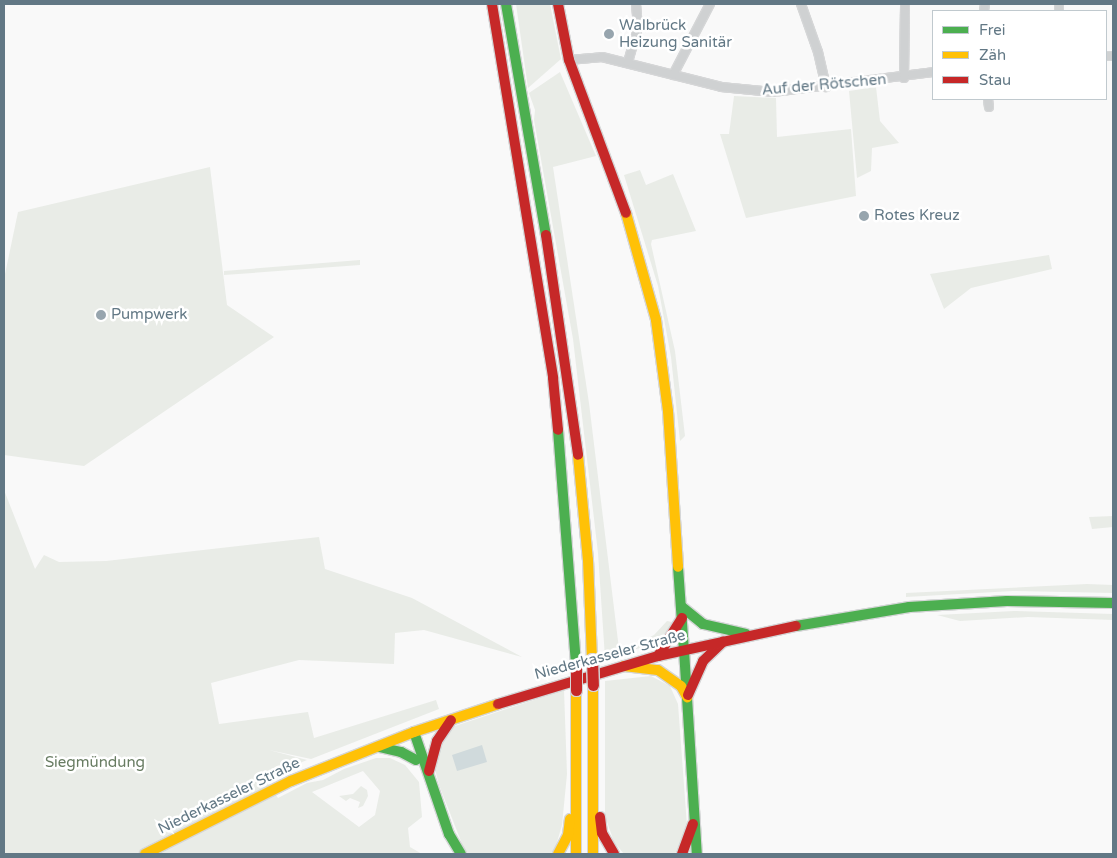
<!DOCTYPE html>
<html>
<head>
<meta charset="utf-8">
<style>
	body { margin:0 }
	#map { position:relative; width:1117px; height:858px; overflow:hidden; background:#f9f9f9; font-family:"Varela Round",sans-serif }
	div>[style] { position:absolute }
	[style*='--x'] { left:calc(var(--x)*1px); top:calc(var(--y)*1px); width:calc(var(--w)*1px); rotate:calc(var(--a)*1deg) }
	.green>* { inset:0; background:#e9ece7 }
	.water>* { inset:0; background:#d0dadc }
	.roads { filter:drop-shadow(1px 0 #d5d6d7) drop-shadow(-1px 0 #d5d6d7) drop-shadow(0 1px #d5d6d7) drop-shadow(0 -1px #d5d6d7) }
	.street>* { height:8px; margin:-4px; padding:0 4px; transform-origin:4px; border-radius:4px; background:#cfd1d2 }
	.fast>* { height:10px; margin:-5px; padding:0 5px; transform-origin:5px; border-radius:5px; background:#4caf50 }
	.slow>* { height:10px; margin:-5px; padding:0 5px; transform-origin:5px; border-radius:5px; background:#ffc107 }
	.jam>* { height:10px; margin:-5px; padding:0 5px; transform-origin:5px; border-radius:5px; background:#c62828 }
	.bridges { filter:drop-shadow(1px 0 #d5d5d6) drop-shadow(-1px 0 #d5d5d6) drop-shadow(0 1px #d5d5d6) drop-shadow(0 -1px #d5d5d6) }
	.jam-bridge>* { height:11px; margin:-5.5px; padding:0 5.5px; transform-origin:5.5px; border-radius:5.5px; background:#c62828 }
	.dots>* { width:14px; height:14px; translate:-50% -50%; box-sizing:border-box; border:2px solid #fff; border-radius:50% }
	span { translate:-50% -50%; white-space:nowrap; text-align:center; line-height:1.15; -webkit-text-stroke:5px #fff; paint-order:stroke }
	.poi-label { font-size:15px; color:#627885 }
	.left { translate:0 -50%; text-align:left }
	.street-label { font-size:15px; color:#627885 }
	.park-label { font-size:15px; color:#687c62 }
	.frame { position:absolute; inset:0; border:5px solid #627885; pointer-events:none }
	.legend { position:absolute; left:932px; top:10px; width:175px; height:90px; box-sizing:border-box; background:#fff; border:1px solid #c0c9ce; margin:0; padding:6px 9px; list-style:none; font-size:15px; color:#627885 }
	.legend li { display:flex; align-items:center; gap:10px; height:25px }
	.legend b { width:25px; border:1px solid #c0c9ce }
</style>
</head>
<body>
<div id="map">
	<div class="green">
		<i style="clip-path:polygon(516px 4px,550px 4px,561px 59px,528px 88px)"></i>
		<i style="clip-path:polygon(560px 72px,596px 156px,553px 167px,589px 403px,619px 649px,640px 642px,654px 635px,667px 621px,672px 622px,669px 635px,658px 636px,647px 646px,605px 658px,598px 553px,573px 339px,534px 120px,535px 110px,529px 93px)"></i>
		<i style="clip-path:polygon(876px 87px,880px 121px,899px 143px,872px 148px,871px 171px,857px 178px,849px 91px)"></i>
		<i style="clip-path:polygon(734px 96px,776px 98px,777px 137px,851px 129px,856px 196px,746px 218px,720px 134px,729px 134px)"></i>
		<i style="clip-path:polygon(210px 167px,227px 305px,274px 337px,84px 466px,4px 455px,4px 279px,18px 212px)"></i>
		<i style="clip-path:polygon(640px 170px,646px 185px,673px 174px,696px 231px,652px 240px,651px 244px,675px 351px,685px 436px,680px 441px,671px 357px,658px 286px,624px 175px)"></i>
		<i style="clip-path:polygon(1049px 255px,1052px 269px,971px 288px,944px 309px,930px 274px)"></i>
		<i style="clip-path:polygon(360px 260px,360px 265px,224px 275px,224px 271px)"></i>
		<i style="clip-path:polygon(evenodd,4px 490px,35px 569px,44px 555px,59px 562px,106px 561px,319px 537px,325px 569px,412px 598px,522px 657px,424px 630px,395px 633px,394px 664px,299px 660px,211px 683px,219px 724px,308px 712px,314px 738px,436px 700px,439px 709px,311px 759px,269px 750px,307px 760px,264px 778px,278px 798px,307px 783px,323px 780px,344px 769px,376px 758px,390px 758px,405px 765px,419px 782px,422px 817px,408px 828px,410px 847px,422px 854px,4px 854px,4px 490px,363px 771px,380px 791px,375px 815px,359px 827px,312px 792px,363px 771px)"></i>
		<i style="clip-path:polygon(1113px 516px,1113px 527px,1092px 529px,1089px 517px)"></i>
		<i style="clip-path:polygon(1087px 584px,1113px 585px,1113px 593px,1013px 591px,906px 597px,906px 593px)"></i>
		<i style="clip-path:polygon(1014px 611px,1113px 614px,1113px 620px,1028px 617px,960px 621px,937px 615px)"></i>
		<i style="clip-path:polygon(651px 676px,670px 686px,678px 704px,687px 826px,675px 854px,624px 854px,614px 842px,605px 816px,605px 681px)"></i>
		<i style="clip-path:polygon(564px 690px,567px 774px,562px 825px,555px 849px,551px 854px,466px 854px,439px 785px,434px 765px,436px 753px,452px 727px)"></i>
		<i style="clip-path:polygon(361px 786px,367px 790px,368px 796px,363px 806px,358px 808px,360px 802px,350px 798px,346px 801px,339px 796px,353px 794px)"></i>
	</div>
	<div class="water">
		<i style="clip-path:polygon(482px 745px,487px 762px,457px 771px,452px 755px)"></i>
	</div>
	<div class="roads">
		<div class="street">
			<i style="--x:801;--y:4;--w:51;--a:70.5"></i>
			<i style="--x:818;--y:52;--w:36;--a:77"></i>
			<i style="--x:1059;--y:4;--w:7;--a:90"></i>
			<i style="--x:984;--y:11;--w:7;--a:-82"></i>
			<i style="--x:1106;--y:56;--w:7;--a:0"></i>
			<i style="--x:569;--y:60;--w:33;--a:-5"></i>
			<i style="--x:602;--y:57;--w:123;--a:14.1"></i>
			<i style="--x:721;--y:87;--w:52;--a:5.5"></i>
			<i style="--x:773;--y:92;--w:161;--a:-7.1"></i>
			<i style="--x:628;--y:62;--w:36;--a:-74"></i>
			<i style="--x:638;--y:27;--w:23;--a:-95"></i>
			<i style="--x:673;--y:75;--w:80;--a:-62.5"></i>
			<i style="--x:904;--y:78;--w:74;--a:-89.2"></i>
			<i style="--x:988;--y:99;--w:8;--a:83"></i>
		</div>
		<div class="fast">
			<i style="--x:506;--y:4;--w:234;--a:80.2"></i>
			<i style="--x:558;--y:430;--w:236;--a:85.6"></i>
			<i style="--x:678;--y:567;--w:83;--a:85.9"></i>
			<i style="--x:682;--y:607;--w:27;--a:39"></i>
			<i style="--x:703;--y:624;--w:44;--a:13.1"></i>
			<i style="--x:796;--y:626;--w:115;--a:-9.5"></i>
			<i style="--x:909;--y:607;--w:98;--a:-3.5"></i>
			<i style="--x:1007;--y:601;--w:106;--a:1.1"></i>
			<i style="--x:684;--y:650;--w:204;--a:86.4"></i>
			<i style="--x:414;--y:732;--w:108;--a:71.1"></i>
			<i style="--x:449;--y:834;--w:23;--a:59"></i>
			<i style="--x:379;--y:747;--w:23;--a:13"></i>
			<i style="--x:401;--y:752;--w:17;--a:28"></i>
		</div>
		<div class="slow">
			<i style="--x:626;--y:213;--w:111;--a:74.3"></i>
			<i style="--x:656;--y:320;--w:92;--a:82.5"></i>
			<i style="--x:668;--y:411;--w:156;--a:86.3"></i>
			<i style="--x:578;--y:455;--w:105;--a:84.6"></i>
			<i style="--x:588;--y:560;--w:99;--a:87.7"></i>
			<i style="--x:624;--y:666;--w:34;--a:7"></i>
			<i style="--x:658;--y:670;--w:28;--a:35"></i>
			<i style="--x:681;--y:686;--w:13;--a:61"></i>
			<i style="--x:593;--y:685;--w:169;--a:90"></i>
			<i style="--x:576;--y:690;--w:164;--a:90"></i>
			<i style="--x:145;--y:854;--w:163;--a:-26.6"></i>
			<i style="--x:291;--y:781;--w:132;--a:-21.7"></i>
			<i style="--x:414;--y:732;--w:89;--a:-18.4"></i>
			<i style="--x:558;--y:854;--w:21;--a:-62"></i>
			<i style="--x:568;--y:835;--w:16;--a:-83"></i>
		</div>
		<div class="jam">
			<i style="--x:492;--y:4;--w:379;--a:80.7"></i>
			<i style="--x:553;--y:378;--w:52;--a:84.5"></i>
			<i style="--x:558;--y:4;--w:57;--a:78.9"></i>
			<i style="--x:569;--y:60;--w:163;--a:69.6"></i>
			<i style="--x:546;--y:235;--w:222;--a:81.7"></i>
			<i style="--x:658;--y:656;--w:45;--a:-57.7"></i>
			<i style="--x:688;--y:695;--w:37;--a:-66"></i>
			<i style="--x:703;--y:661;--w:28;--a:-44"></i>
			<i style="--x:498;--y:704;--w:167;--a:-16.7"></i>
			<i style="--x:658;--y:656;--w:141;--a:-12.3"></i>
			<i style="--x:429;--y:771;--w:31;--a:-75"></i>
			<i style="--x:437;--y:741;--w:25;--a:-56"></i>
			<i style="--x:600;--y:817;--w:16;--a:83"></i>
			<i style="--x:602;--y:833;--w:24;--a:60"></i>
			<i style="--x:682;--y:854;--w:32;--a:-70"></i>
		</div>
	</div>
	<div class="bridges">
		<div class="jam-bridge">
			<i style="--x:592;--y:659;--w:26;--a:88"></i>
			<i style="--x:576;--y:665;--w:25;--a:90"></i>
		</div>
	</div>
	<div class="dots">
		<i style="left:609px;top:34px;background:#97a5ae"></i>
		<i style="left:864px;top:216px;background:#97a5ae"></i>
		<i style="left:101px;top:315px;background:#97a5ae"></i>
	</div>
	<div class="poi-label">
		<span class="left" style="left:619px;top:34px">Walbrück<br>Heizung Sanitär</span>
		<span class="left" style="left:874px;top:216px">Rotes Kreuz</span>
		<span class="left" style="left:111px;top:315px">Pumpwerk</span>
	</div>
	<div class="street-label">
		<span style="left:824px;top:85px;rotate:-5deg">Auf der Rötschen</span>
		<span style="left:610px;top:655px;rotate:-15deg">Niederkasseler Straße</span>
		<span style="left:229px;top:796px;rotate:-26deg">Niederkasseler Straße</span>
	</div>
	<div class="park-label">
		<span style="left:95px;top:763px">Siegmündung</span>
	</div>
	<div class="frame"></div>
	<ul class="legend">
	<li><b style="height:6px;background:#4caf50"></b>Frei</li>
	<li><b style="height:6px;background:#ffc107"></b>Zäh</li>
	<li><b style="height:6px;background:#c62828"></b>Stau</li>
	</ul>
</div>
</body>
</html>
